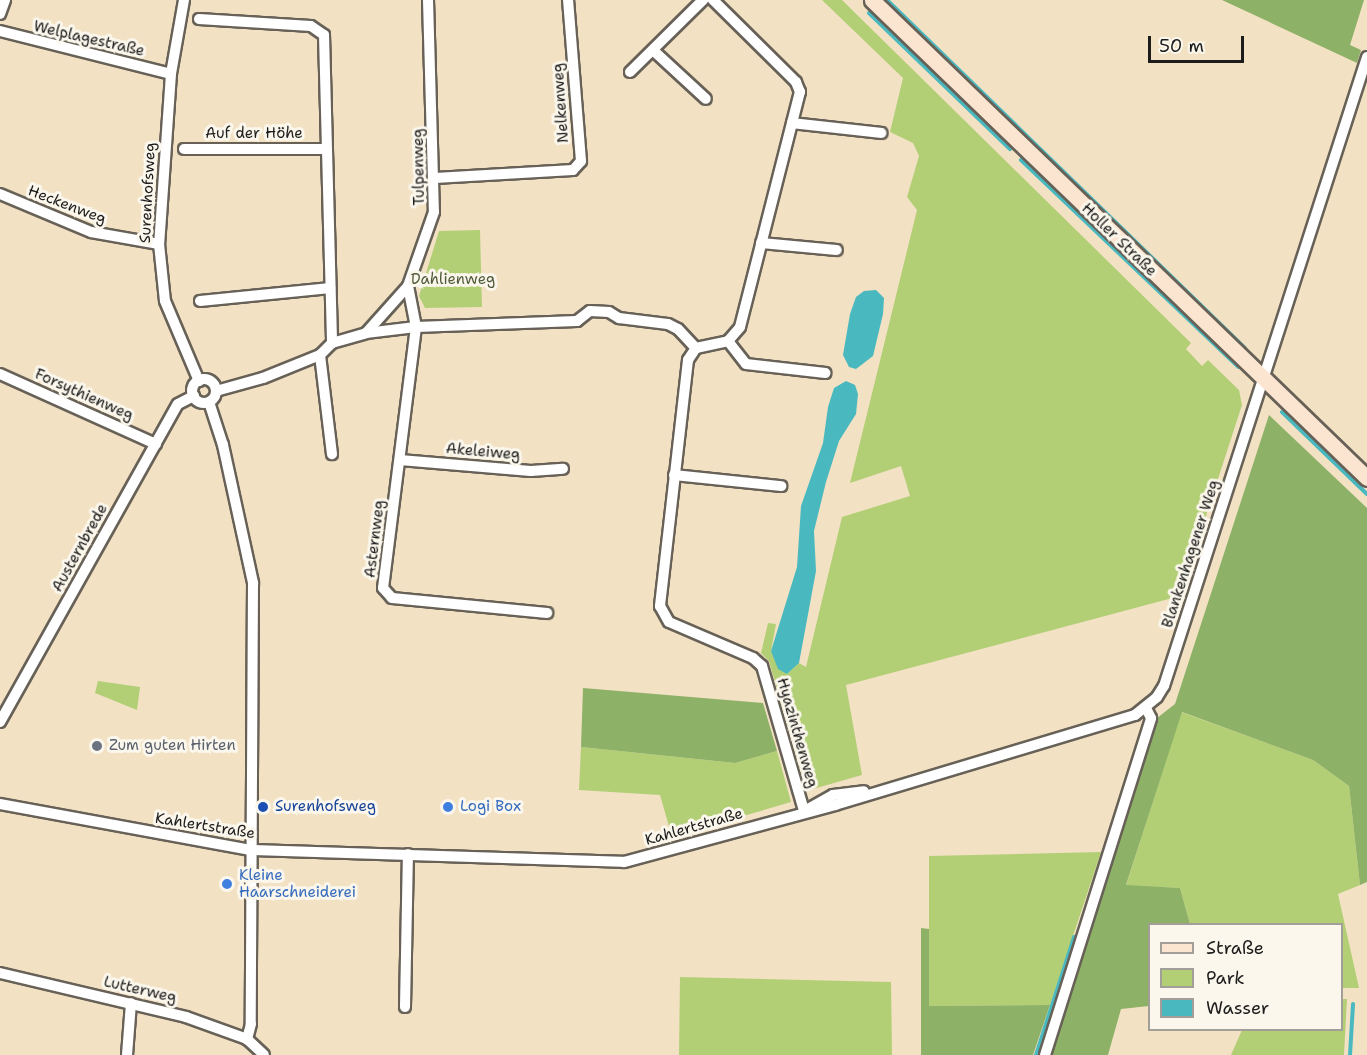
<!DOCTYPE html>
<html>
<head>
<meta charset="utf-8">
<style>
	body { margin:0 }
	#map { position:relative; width:1367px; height:1055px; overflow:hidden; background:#f3e1c4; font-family:"Shantell Sans",sans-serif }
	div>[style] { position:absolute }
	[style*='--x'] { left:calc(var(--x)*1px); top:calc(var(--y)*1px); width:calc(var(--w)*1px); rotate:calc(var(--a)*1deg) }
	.green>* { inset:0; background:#b2cf76 }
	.forest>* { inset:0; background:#8db267 }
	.water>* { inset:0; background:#49b9bf }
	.stream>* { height:4px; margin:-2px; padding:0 2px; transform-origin:2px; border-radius:2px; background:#49b9bf }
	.roads { filter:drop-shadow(2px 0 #676157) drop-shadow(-2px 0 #676157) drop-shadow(0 2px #676157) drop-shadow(0 -2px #676157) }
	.street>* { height:10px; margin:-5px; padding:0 5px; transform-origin:5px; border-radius:5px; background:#fff }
	.street>.ring { margin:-5px; padding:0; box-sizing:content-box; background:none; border:10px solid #fff; border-radius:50% }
	.secondary>* { height:15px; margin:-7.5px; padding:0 7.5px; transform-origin:7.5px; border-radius:7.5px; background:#fce5d0 }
	.dots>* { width:16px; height:16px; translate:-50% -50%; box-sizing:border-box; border:3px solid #fbf7ec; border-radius:50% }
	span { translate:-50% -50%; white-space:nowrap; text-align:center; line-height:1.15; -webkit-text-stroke:6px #fbf7ec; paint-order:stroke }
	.street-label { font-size:15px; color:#1c1c1c }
	.park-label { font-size:15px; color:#505b3c }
	.worship-label { font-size:15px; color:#5b616d }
	.left { translate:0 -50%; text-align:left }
	.transit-label { font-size:15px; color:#164399 }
	.shop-label { font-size:15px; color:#366cbe }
	.legend { position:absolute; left:1148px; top:923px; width:195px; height:108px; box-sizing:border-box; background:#fbf7ec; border:2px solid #a29f99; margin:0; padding:8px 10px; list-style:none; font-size:18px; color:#1c1c1c }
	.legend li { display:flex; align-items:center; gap:12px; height:30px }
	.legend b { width:30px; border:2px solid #a29f99 }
	.scale { position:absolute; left:1148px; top:36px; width:96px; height:27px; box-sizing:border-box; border:3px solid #1c1c1c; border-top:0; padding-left:8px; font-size:18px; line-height:21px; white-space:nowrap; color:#1c1c1c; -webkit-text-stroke:4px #fbf7ec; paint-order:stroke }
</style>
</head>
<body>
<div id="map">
	<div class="green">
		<i style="clip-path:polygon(822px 0,842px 0,1191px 343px,1186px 349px,1202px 366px,1208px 360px,1239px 390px,1242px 405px,1180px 596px,846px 685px,862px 775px,813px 789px,805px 785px,769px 661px,761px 653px,768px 623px,776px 624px,771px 651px,787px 674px,799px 663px,806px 667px,842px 517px,910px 496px,901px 466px,850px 483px,917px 210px,907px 197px,919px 156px,913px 143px,890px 132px,903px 78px)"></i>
		<i style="clip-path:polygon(480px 230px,482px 307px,425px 308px,419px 296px,439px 231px)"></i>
		<i style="clip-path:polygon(98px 681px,140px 687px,137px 710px,95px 693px)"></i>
		<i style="clip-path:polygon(1181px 712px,1313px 760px,1349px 786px,1360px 885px,1338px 894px,1359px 988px,1342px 988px,1342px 924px,1190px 924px,1180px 888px,1126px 886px)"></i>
		<i style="clip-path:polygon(581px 747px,735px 763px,777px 751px,791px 802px,672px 837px,660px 795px,579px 790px)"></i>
		<i style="clip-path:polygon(1101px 852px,1050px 1005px,929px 1006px,929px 856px)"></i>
		<i style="clip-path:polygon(680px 977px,891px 982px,892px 1055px,679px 1055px)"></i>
		<i style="clip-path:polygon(1342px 999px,1347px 999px,1344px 1055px,1231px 1055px,1242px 1030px,1342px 1030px)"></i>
	</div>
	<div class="forest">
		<i style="clip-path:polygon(1222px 0,1364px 0,1350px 45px,1361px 50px,1357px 63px)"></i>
		<i style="clip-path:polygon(1269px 415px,1367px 508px,1367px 882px,1360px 885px,1349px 786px,1313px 760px,1182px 712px,1126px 885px,1180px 888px,1190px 924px,1150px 924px,1149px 1006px,1121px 1009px,1108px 1055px,1052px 1055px,1157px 718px,1175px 704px)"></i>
		<i style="clip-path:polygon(583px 688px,763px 703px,777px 751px,735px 763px,581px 747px)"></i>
		<i style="clip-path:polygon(921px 928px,929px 929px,929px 1006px,1050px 1005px,1033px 1055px,921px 1055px)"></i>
	</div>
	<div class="water">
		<i style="clip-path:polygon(876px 290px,884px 298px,883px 314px,873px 356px,856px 369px,849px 367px,843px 355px,850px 314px,856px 297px,864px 291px)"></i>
		<i style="clip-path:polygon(846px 381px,855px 385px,858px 394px,856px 414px,839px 441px,826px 482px,814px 531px,816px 571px,799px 663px,787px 674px,778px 669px,771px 651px,797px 567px,801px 506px,823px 443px,828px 407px,834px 388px)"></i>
	</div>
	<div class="stream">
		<i style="--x:887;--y:0;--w:499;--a:44.2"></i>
		<i style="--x:869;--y:13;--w:196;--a:44"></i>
		<i style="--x:1021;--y:160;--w:300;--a:43.6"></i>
		<i style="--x:1282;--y:412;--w:118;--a:44"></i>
		<i style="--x:1036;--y:1055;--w:124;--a:-72.1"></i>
		<i style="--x:1350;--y:1055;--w:51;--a:-86.6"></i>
	</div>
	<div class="roads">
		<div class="street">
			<i style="--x:184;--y:0;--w:75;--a:100"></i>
			<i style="--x:171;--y:74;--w:170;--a:94"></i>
			<i style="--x:159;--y:244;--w:57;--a:84"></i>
			<i style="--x:165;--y:301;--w:87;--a:67"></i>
			<i style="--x:428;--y:0;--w:212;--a:88.4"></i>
			<i style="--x:434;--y:212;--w:78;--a:109.4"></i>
			<i style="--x:408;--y:286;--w:42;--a:79"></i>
			<i style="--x:416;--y:327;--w:263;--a:97.2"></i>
			<i style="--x:383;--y:588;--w:13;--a:48"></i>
			<i style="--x:392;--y:598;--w:156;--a:5.5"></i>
			<i style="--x:0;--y:14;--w:15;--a:-70"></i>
			<i style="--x:199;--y:19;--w:112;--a:3.6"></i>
			<i style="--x:311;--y:26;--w:16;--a:35"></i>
			<i style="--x:324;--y:35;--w:308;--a:88.5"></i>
			<i style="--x:0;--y:31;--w:176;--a:14.1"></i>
			<i style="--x:655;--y:52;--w:69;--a:42.7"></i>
			<i style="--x:630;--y:72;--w:103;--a:-44.6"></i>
			<i style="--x:792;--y:123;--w:90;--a:6.4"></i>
			<i style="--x:184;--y:149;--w:141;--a:0"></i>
			<i style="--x:435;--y:178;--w:138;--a:-3.3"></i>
			<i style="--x:573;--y:170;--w:12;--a:-48"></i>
			<i style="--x:581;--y:161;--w:162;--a:-94.6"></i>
			<i style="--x:0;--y:194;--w:99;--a:22.7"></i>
			<i style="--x:91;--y:232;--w:69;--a:10"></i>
			<i style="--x:761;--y:243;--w:76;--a:5.3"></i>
			<i style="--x:200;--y:301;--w:131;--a:-5.7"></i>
			<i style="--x:366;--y:333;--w:63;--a:-48.2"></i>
			<i style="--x:728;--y:341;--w:29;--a:52"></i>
			<i style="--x:746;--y:364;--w:80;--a:6.5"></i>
			<i style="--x:696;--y:348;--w:14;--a:124"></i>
			<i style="--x:688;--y:360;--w:248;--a:96.5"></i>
			<i style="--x:660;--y:606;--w:18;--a:61"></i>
			<i style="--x:669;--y:622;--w:91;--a:23.2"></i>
			<i style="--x:753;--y:658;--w:12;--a:42"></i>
			<i style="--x:762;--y:666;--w:151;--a:73.8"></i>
			<i style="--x:320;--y:355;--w:100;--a:83.1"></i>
			<i style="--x:0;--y:374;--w:171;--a:24.2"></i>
			<i class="ring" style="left:192px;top:379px;width:14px;height:14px"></i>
			<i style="--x:216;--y:391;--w:49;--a:-15.5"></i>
			<i style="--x:263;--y:378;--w:61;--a:-22"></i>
			<i style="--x:320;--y:355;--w:17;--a:-45"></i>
			<i style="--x:332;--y:343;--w:35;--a:-16"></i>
			<i style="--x:366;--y:333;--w:50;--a:-6.8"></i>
			<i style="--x:416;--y:327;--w:161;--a:-2.1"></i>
			<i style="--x:577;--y:321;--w:16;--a:-38"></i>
			<i style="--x:590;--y:311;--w:19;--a:3"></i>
			<i style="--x:609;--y:312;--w:12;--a:31"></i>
			<i style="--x:619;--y:318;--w:49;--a:7"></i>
			<i style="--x:668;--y:324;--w:11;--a:27"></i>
			<i style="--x:678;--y:329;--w:26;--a:47"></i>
			<i style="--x:696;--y:348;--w:33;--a:-12"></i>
			<i style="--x:728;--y:341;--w:18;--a:-49"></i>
			<i style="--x:740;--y:327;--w:243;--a:-75.7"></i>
			<i style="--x:800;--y:92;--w:11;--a:-112"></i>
			<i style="--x:796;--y:82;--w:117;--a:-135.3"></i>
			<i style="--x:209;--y:402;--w:45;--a:72"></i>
			<i style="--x:223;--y:445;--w:141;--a:77.7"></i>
			<i style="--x:253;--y:583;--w:441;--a:90.3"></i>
			<i style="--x:251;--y:1024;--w:16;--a:105"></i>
			<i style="--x:400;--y:460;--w:131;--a:4.8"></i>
			<i style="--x:531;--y:471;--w:32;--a:-4"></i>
			<i style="--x:674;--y:475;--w:108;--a:5.9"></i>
			<i style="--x:0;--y:722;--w:364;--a:-60.8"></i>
			<i style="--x:178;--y:404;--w:18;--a:-27"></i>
			<i style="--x:0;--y:804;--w:254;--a:10.4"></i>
			<i style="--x:250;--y:850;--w:374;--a:1.8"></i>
			<i style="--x:624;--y:862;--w:219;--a:-15.1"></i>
			<i style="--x:835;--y:805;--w:313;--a:-16.7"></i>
			<i style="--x:1135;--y:715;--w:28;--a:-39"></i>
			<i style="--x:1157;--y:697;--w:13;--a:-58"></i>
			<i style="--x:1164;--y:686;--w:661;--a:-72.11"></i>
			<i style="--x:806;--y:810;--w:31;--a:-29"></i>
			<i style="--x:833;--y:795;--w:31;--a:-7"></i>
			<i style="--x:0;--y:973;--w:191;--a:13.3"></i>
			<i style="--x:186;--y:1017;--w:65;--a:19.8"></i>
			<i style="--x:247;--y:1039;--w:23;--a:43"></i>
			<i style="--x:405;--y:1007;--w:153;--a:-88.9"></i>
			<i style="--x:127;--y:1055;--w:52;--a:-85.6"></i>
			<i style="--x:1045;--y:1055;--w:353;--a:-72.5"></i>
			<i style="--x:1151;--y:718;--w:11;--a:-117"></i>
		</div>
		<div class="secondary">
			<i style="--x:872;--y:0;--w:688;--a:44"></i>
		</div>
	</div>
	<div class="dots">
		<i style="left:97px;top:746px;background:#6b7280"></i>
		<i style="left:263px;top:807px;background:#1a4fb4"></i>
		<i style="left:448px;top:807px;background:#3f7fe0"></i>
		<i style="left:227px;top:884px;background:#3f7fe0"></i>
	</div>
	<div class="street-label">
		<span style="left:89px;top:39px;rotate:13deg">Welplagestraße</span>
		<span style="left:561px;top:103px;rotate:-94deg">Nelkenweg</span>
		<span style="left:254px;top:134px">Auf der Höhe</span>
		<span style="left:419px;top:167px;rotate:-91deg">Tulpenweg</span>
		<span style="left:148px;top:193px;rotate:-87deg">Surenhofsweg</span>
		<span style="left:67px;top:205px;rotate:21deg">Heckenweg</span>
		<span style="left:1119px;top:240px;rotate:44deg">Holler Straße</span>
		<span style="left:84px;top:395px;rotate:24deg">Forsythienweg</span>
		<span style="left:483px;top:452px;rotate:5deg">Akeleiweg</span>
		<span style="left:375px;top:539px;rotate:-83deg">Asternweg</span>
		<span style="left:80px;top:548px;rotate:-61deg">Austernbrede</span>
		<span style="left:1191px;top:554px;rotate:-72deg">Blankenhagener Weg</span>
		<span style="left:797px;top:733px;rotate:74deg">Hyazinthenweg</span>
		<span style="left:205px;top:826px;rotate:9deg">Kahlertstraße</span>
		<span style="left:694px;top:827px;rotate:-16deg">Kahlertstraße</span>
		<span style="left:140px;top:990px;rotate:13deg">Lutterweg</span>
	</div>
	<div class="park-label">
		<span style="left:453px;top:280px">Dahlienweg</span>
	</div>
	<div class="worship-label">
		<span class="left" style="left:109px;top:746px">Zum guten Hirten</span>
	</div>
	<div class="transit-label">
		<span class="left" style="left:275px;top:807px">Surenhofsweg</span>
	</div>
	<div class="shop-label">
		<span class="left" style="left:460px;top:807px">Logi Box</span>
		<span class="left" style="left:239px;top:884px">Kleine<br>Haarschneiderei</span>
	</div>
	<ul class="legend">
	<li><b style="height:8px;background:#fce5d0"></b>Straße</li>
	<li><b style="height:16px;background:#b2cf76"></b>Park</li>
	<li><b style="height:16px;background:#49b9bf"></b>Wasser</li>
	</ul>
	<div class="scale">50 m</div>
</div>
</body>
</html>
